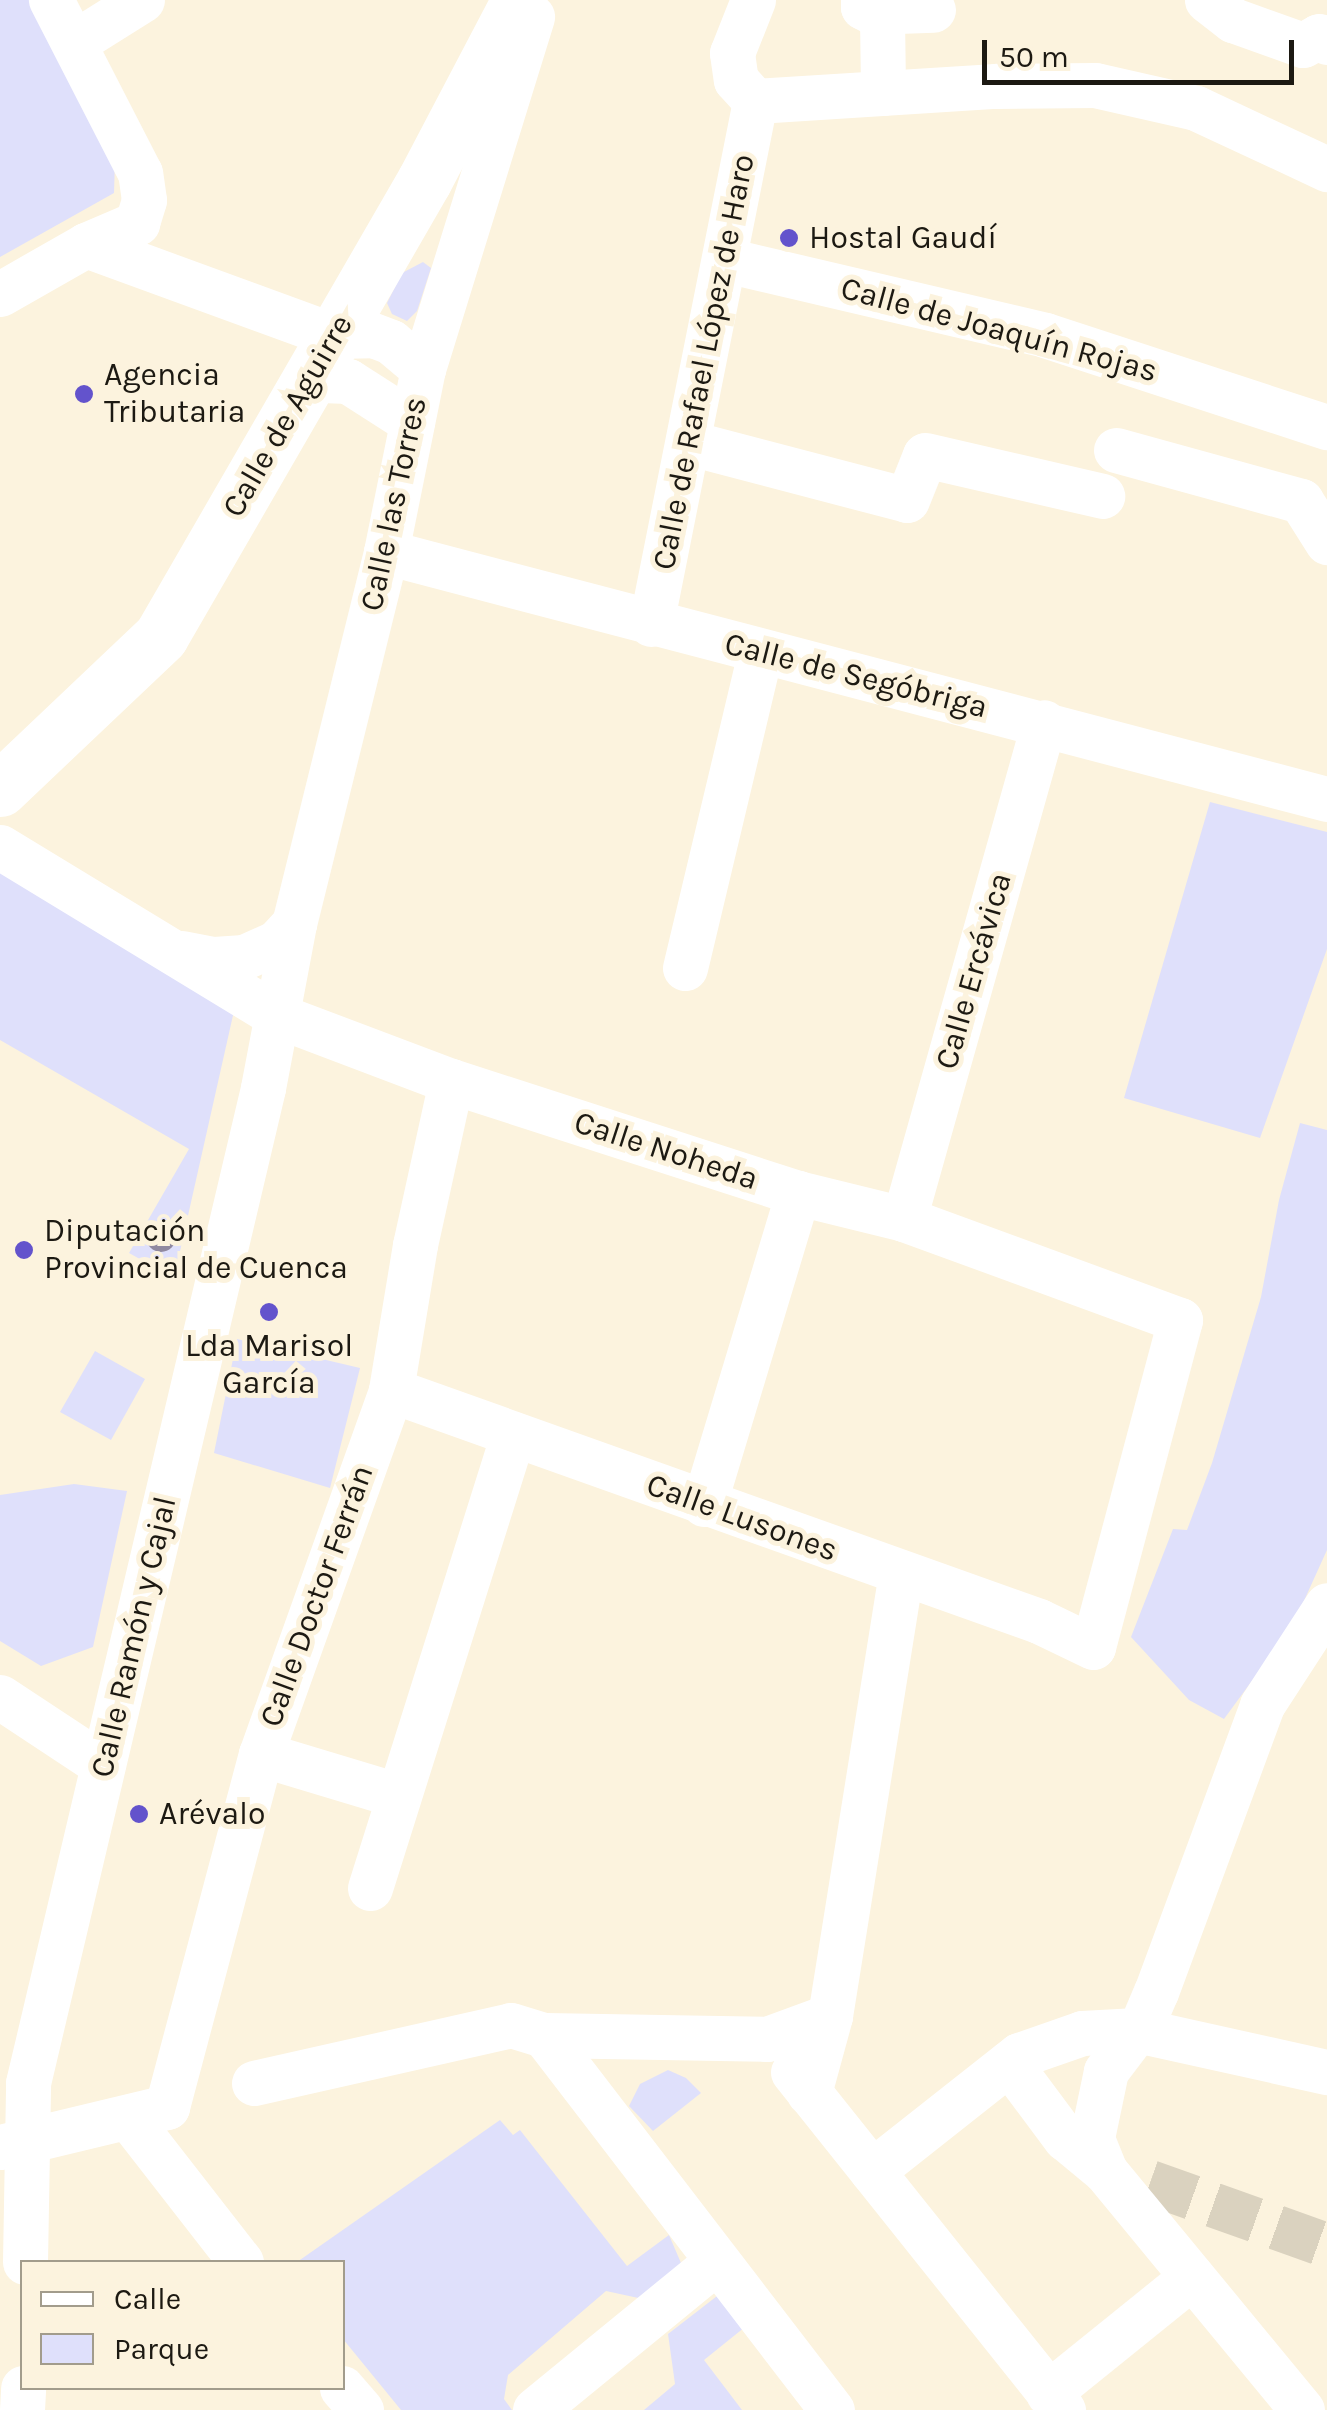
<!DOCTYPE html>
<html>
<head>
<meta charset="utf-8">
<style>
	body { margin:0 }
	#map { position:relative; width:1327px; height:2410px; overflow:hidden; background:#fcf3de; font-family:Karla,sans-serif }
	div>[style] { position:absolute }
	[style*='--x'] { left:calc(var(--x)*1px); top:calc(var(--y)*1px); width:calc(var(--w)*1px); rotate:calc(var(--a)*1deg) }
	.green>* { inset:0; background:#dfe0fb }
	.street-tunnel>* { height:45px; margin-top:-22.5px; transform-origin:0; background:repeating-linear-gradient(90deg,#dad2bf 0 45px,transparent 0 67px) }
	.street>* { height:45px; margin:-22.5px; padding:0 22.5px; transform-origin:22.5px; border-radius:22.5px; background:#fff }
	.secondary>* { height:55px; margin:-27.5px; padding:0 27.5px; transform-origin:27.5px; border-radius:27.5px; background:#fff }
	.trees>* { width:30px; height:30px; margin:-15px; border-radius:50%; background:#90899f }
	.dots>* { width:28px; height:28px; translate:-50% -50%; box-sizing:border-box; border:5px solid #fcf3de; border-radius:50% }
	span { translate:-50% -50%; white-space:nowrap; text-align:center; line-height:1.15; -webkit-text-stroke:10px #fcf3de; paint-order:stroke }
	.poi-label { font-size:32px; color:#1c1912 }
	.left { translate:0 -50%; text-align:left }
	.street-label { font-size:32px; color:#1c1912 }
	.legend { position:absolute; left:20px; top:2260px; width:325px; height:130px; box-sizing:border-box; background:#fcf3de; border:2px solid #a29c8c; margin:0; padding:12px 18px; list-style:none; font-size:30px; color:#1c1912 }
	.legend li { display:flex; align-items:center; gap:20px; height:50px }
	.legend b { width:50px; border:2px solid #a29c8c }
	.scale { position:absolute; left:982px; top:40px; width:312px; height:45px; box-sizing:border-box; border:5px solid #1c1912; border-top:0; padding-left:12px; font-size:30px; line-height:35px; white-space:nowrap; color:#1c1912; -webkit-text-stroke:8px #fcf3de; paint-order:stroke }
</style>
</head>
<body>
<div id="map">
	<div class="green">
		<i style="clip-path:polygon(0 0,31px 0,115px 159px,114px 193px,0 257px)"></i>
		<i style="clip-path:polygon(423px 262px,431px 268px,417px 311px,407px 321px,392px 314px,387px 303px,402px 273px)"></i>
		<i style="clip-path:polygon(1210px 802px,1327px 832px,1327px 949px,1260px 1138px,1124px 1098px)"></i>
		<i style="clip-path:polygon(0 868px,236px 1002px,174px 1278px,129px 1253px,189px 1149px,0 1040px)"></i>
		<i style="clip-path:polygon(1300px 1123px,1327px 1130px,1327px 1550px,1293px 1625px,1224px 1719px,1189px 1700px,1131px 1637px,1173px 1529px,1187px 1530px,1212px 1463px,1261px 1297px,1279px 1200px)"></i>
		<i style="clip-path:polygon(237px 1339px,360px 1368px,330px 1488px,214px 1453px)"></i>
		<i style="clip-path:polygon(95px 1351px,145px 1379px,111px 1440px,60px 1412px)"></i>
		<i style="clip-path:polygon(74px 1484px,127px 1491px,93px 1647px,41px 1666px,0 1641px,0 1495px)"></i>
		<i style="clip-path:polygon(668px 2070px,686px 2078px,701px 2093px,653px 2131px,629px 2106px,640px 2084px)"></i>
		<i style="clip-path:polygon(500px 2120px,513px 2135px,520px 2130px,627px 2266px,669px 2235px,684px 2270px,643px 2299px,606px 2291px,508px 2375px,504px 2399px,512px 2410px,401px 2410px,343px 2339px,342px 2262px,297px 2262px)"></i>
		<i style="clip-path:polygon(721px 2293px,745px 2327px,704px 2360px,742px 2410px,644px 2410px,675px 2384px,668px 2334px)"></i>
	</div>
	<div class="street-tunnel">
		<i style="--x:1150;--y:2182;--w:188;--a:19.6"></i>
	</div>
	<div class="street">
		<i style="--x:753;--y:0;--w:57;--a:111.6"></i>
		<i style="--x:732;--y:53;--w:27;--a:82"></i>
		<i style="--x:736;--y:80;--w:28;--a:48"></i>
		<i style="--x:863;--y:0;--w:7;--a:90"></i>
		<i style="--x:863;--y:7;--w:21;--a:28"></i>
		<i style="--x:882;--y:17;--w:76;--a:89.2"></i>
		<i style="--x:1207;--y:0;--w:33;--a:38"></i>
		<i style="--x:1233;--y:20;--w:74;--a:19.7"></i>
		<i style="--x:1303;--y:45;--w:18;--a:-29"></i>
		<i style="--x:1319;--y:36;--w:10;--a:37"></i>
		<i style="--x:882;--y:17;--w:16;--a:-22"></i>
		<i style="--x:897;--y:11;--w:36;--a:-2"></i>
		<i style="--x:75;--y:42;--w:79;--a:-32.1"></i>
		<i style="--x:755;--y:101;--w:241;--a:-3.6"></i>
		<i style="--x:996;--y:86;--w:99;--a:-0.6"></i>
		<i style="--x:1095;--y:85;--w:104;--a:12.8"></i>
		<i style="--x:1196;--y:108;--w:145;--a:25"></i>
		<i style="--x:86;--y:245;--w:264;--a:20.1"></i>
		<i style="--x:334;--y:336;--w:39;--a:-1"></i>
		<i style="--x:373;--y:335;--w:19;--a:21"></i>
		<i style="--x:391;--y:342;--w:42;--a:40.2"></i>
		<i style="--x:726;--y:260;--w:328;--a:13.2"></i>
		<i style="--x:1045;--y:335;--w:297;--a:18.1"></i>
		<i style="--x:0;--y:294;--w:99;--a:-29.7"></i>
		<i style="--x:86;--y:245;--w:56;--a:-23.3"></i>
		<i style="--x:137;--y:223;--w:24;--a:-73"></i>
		<i style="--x:144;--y:200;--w:27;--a:-98"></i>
		<i style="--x:140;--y:173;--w:195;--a:-117.2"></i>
		<i style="--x:303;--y:389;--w:20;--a:-27"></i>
		<i style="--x:321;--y:380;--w:27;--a:2"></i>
		<i style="--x:348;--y:381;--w:76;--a:32.6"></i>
		<i style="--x:690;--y:443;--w:224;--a:14.7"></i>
		<i style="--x:907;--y:500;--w:48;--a:-68.2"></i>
		<i style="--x:925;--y:455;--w:182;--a:13"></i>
		<i style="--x:1116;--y:450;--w:192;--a:15.4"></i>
		<i style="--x:1301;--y:501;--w:49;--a:57.6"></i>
		<i style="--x:386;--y:552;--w:973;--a:14.71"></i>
		<i style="--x:651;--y:624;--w:533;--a:-78.75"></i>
		<i style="--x:0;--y:847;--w:323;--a:31.3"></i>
		<i style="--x:276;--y:1015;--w:187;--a:20.7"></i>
		<i style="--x:451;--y:1081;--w:365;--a:17.9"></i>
		<i style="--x:798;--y:1193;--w:109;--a:13.8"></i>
		<i style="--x:904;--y:1219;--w:294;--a:20.1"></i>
		<i style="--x:1180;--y:1320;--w:338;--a:104.9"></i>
		<i style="--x:1093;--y:1647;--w:60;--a:-154.3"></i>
		<i style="--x:1039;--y:1621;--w:688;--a:-160.38"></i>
		<i style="--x:182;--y:953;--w:33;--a:11"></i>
		<i style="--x:214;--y:959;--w:30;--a:-4"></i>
		<i style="--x:244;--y:957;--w:36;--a:-24"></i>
		<i style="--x:277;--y:942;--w:25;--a:-47"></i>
		<i style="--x:685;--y:968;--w:323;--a:-76.6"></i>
		<i style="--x:904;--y:1219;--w:516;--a:-74.27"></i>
		<i style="--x:704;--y:1504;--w:325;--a:-73.2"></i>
		<i style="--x:0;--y:1697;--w:123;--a:33.4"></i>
		<i style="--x:261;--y:1754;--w:142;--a:16.8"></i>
		<i style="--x:370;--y:1888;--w:476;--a:-72.5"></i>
		<i style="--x:544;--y:2035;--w:473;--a:52.5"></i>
		<i style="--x:1009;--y:2063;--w:94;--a:53.3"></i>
		<i style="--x:1065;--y:2138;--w:52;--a:39.5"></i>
		<i style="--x:793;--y:2072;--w:433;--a:51.4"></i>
		<i style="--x:254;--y:2083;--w:263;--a:-12.7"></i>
		<i style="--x:511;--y:2025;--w:34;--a:17"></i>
		<i style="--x:544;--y:2035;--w:223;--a:1"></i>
		<i style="--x:767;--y:2039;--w:67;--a:-20.1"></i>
		<i style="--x:809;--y:2093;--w:80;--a:-74.7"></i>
		<i style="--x:830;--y:2016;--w:447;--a:-80.9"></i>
		<i style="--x:128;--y:2117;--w:184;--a:52.1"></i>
		<i style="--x:0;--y:2147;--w:172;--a:-13.5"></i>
		<i style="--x:167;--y:2107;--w:365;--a:-75.1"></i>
		<i style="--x:261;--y:1754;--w:387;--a:-70.3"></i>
		<i style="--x:391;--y:1390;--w:147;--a:-80.6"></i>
		<i style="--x:415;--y:1245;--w:168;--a:-77.6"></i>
		<i style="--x:872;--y:2171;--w:187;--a:-38.3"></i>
		<i style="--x:1019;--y:2055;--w:67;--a:-19.2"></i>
		<i style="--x:1082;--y:2033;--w:55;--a:-3.1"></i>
		<i style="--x:1137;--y:2030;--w:195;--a:12.5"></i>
		<i style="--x:25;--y:2262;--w:179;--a:-89"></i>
		<i style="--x:28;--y:2083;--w:1022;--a:-76.71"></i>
		<i style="--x:263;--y:1088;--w:167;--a:-79.3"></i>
		<i style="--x:294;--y:924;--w:383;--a:-76.1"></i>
		<i style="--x:386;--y:552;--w:187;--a:-78.6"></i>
		<i style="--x:423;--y:369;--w:369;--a:-72.8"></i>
		<i style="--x:342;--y:2388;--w:29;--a:49"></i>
		<i style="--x:1048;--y:2393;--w:185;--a:-38.9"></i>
		<i style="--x:22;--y:2410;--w:22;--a:-87"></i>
		<i style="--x:535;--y:2410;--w:234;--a:-39.3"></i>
		<i style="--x:1302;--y:2410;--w:310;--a:-129.5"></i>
		<i style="--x:1105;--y:2171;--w:35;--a:-112"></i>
		<i style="--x:1092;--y:2138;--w:68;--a:-78.2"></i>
		<i style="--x:1106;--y:2071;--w:61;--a:-52.9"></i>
		<i style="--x:1143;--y:2022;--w:33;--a:-67"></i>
		<i style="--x:1156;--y:1992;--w:306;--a:-69.7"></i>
		<i style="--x:1262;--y:1705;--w:119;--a:-57"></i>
	</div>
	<div class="secondary">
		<i style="--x:0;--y:789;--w:222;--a:-43.5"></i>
		<i style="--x:161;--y:636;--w:526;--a:-59.97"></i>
		<i style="--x:424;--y:181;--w:204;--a:-62.3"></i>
	</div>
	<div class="trees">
		<i style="left:161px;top:1237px"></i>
	</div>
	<div class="dots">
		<i style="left:789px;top:238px;background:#6353cc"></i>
		<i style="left:84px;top:394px;background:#6353cc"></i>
		<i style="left:24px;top:1250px;background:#6353cc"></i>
		<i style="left:269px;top:1312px;background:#6353cc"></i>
		<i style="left:139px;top:1814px;background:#6353cc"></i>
	</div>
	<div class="poi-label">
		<span class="left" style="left:809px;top:238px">Hostal Gaudí</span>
		<span class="left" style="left:104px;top:394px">Agencia<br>Tributaria</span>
		<span class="left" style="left:44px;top:1250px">Diputación<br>Provincial de Cuenca</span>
		<span style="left:269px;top:1365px">Lda Marisol<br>García</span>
		<span class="left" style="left:159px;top:1814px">Arévalo</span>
	</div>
	<div class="street-label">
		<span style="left:999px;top:330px;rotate:15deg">Calle de Joaquín Rojas</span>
		<span style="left:704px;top:362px;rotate:-79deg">Calle de Rafael López de Haro</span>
		<span style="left:288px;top:416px;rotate:-60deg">Calle de Aguirre</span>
		<span style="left:394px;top:504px;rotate:-78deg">Calle las Torres</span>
		<span style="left:856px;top:676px;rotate:14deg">Calle de Segóbriga</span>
		<span style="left:974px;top:971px;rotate:-74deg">Calle Ercávica</span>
		<span style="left:666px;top:1151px;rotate:18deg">Calle Noheda</span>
		<span style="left:742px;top:1518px;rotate:20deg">Calle Lusones</span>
		<span style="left:317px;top:1596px;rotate:-70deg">Calle Doctor Ferrán</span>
		<span style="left:134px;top:1637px;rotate:-77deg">Calle Ramón y Cajal</span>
	</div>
	<ul class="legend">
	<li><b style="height:12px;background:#fff"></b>Calle</li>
	<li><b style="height:28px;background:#dfe0fb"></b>Parque</li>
	</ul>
	<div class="scale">50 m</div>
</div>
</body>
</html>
